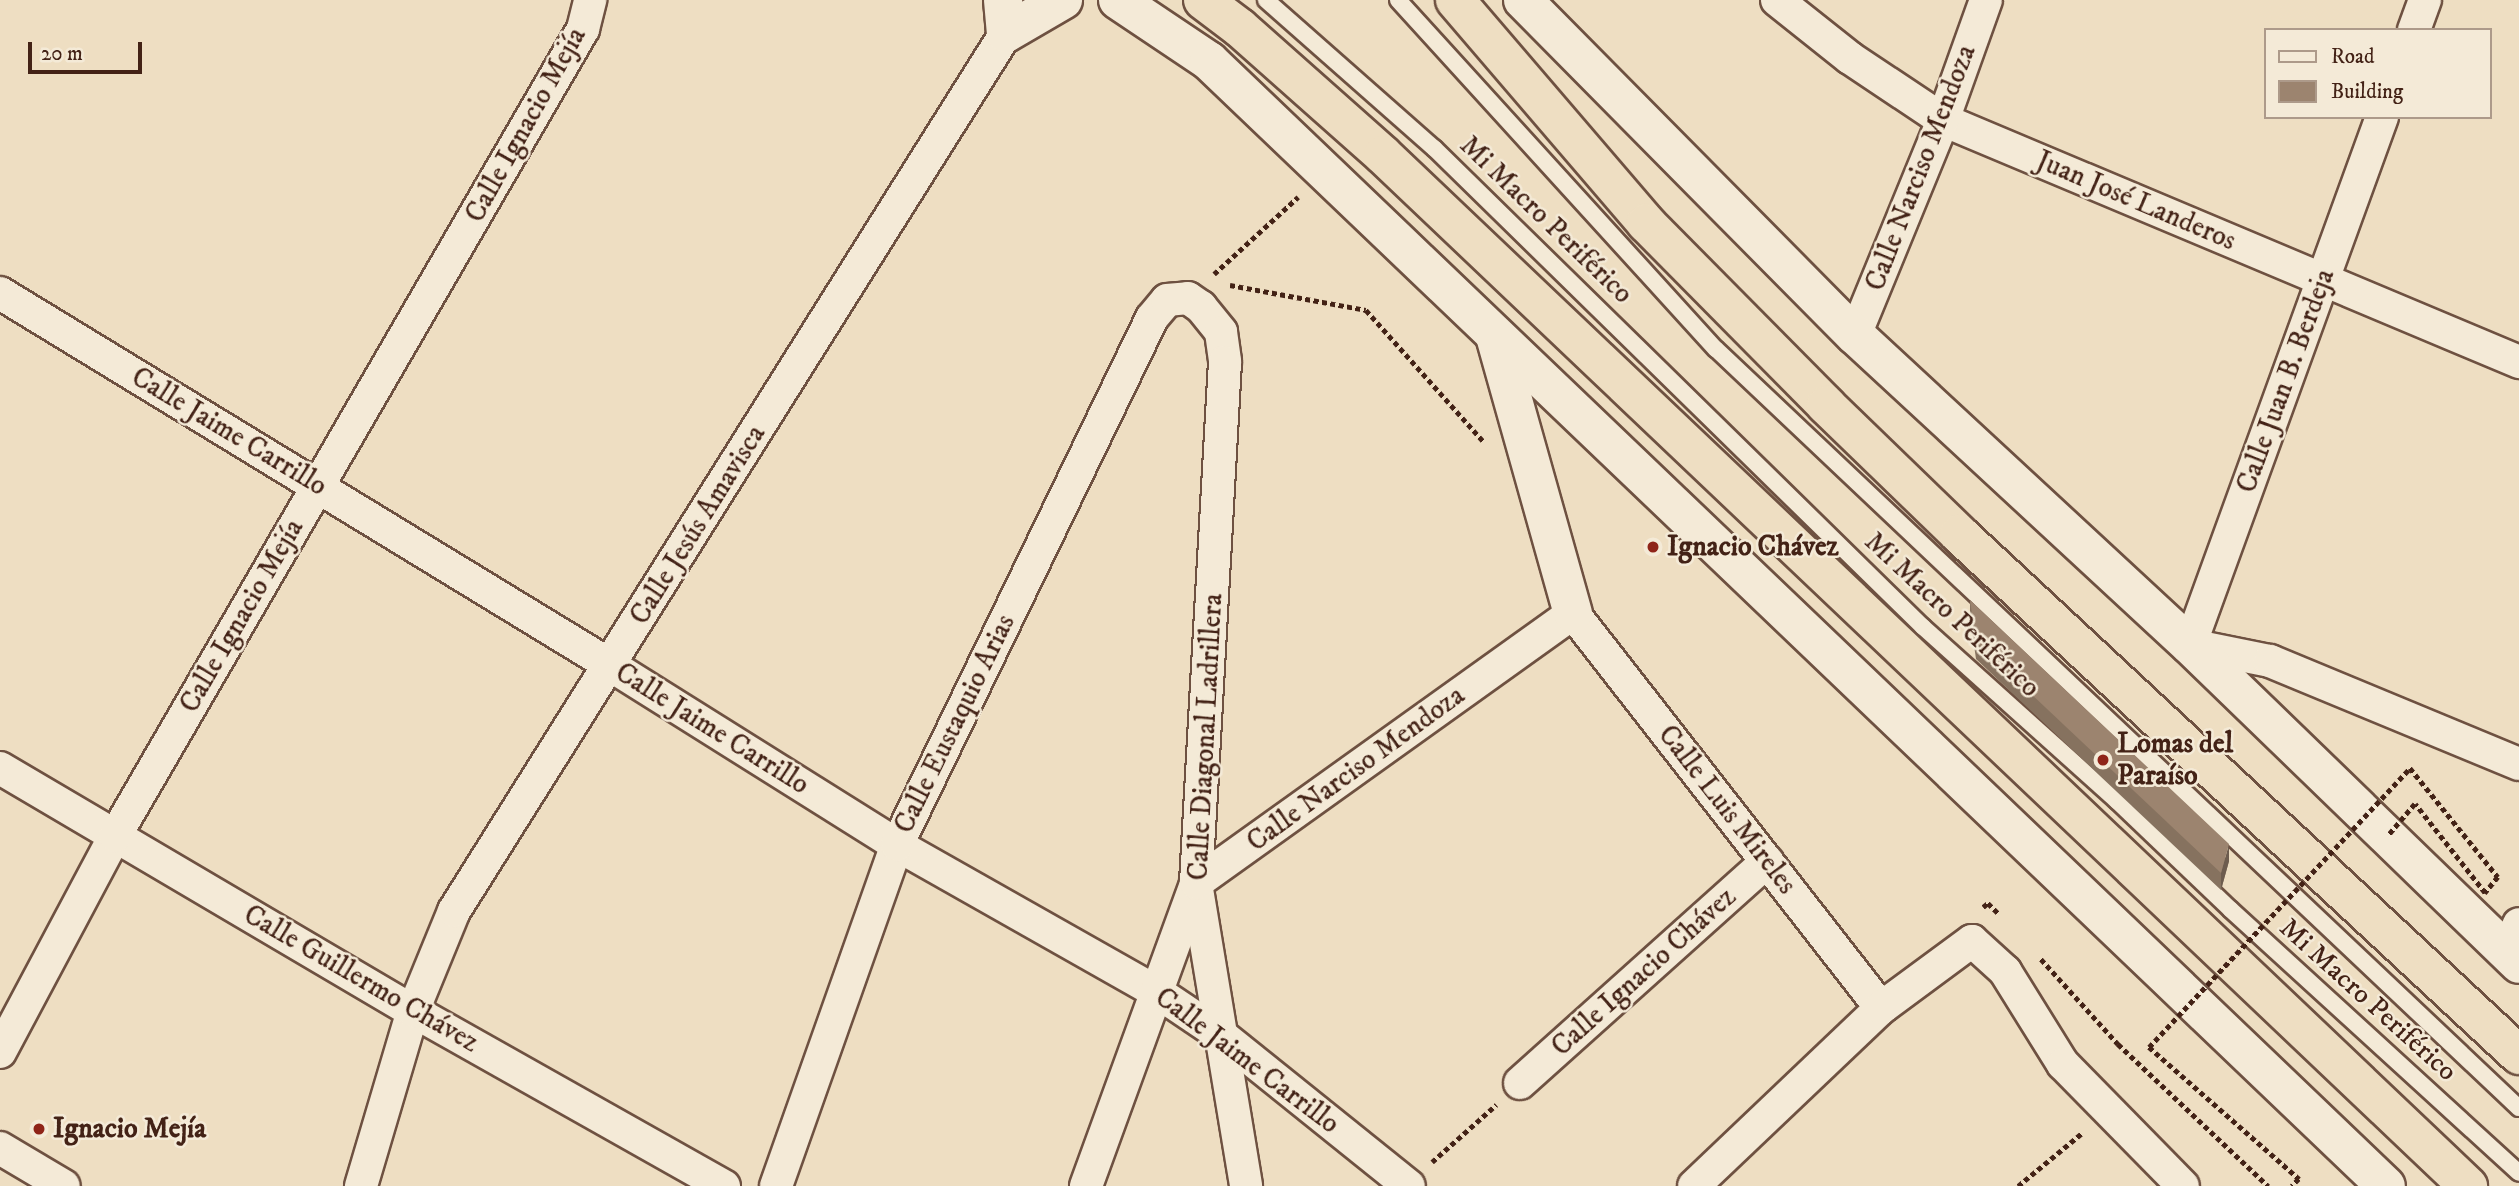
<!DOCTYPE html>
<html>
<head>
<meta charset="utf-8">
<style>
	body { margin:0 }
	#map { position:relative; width:2519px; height:1186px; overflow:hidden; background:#eedec2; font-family:"IM FELL DW Pica",serif }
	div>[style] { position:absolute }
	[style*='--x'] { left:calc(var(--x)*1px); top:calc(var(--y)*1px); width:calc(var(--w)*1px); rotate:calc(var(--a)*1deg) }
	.path>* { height:4.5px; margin-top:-2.25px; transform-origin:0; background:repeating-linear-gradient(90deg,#432216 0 5px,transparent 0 8.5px) }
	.roads { filter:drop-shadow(2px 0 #6e5141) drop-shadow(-2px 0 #6e5141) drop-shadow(0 2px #6e5141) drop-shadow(0 -2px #6e5141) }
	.lane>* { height:16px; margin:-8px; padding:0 8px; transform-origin:8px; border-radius:8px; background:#f4ead7 }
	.street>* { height:32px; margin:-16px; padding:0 16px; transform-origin:16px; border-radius:16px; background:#f4ead7 }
	.secondary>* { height:38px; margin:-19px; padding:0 19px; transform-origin:19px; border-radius:19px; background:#f4ead7 }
	.highway>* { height:38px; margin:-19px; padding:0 19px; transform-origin:19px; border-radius:19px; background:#eedec2 }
	.path-bridge>* { height:4.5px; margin-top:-2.25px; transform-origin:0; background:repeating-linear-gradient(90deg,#432216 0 5px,transparent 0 8.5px) }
	.wall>* { inset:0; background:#86725f }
	.shaded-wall>* { inset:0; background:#6d5c4e }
	.building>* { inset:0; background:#9c846f }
	.dots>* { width:19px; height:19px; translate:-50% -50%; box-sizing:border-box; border:4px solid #f4ead7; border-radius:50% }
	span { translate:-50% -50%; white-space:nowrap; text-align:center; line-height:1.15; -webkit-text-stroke:5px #f4ead7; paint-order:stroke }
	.street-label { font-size:28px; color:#432216 }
	.poi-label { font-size:28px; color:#432216; font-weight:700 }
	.left { translate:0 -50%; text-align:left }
	.legend { position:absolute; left:2264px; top:28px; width:228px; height:91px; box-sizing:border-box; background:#f4ead7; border:2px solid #ad9a8a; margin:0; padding:9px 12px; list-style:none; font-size:21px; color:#432216 }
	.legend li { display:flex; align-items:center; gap:14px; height:35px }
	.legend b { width:35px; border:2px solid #ad9a8a }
	.scale { position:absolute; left:28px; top:42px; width:114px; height:32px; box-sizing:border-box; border:4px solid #432216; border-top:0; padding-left:9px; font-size:21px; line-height:24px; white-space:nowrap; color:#432216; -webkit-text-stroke:5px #f4ead7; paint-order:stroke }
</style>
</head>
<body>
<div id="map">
	<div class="path">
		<i style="--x:1214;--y:274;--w:114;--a:-42.5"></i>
		<i style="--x:1230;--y:285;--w:138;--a:10.4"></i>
		<i style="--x:1366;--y:310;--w:176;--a:48.2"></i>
		<i style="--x:1983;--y:907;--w:6;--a:-39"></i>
		<i style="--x:1988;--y:903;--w:16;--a:45"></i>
		<i style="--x:2041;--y:959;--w:115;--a:47.8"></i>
		<i style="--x:2118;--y:1044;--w:207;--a:43.4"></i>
		<i style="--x:2149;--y:1047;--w:200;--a:41.3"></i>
		<i style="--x:2299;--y:1179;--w:10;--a:135"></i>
		<i style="--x:1432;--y:1162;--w:86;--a:-41.7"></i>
		<i style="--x:2018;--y:1186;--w:83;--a:-39.6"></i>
	</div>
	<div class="roads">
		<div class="lane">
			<i style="--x:1266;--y:0;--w:224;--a:41.4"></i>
			<i style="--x:1434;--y:148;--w:685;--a:44.41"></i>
			<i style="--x:1923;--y:627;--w:261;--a:41.9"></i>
			<i style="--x:2117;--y:801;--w:156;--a:43.7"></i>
			<i style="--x:2230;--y:909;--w:391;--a:42.4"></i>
			<i style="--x:1398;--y:0;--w:472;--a:47.7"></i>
			<i style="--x:1716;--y:349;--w:1105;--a:43.39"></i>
		</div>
		<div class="street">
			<i style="--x:1777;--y:0;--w:93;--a:38.5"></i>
			<i style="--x:1850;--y:58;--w:112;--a:33.7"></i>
			<i style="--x:1943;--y:120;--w:625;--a:22.79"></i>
			<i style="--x:2414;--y:30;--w:32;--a:-70"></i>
			<i style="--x:2382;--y:117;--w:562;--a:109.98"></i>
			<i style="--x:2190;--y:645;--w:82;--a:11.3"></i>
			<i style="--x:2270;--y:661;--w:269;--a:22.5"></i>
			<i style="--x:0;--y:293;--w:714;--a:31.38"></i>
			<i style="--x:610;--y:665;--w:339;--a:32.1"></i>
			<i style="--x:897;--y:845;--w:299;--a:29.5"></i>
			<i style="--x:1157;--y:992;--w:77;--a:33.9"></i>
			<i style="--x:1221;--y:1035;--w:241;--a:38.8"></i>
			<i style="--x:1855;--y:335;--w:232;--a:-67.7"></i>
			<i style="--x:1943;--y:120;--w:127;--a:-70.3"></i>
			<i style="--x:0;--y:768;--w:479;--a:30.5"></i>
			<i style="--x:413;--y:1011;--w:357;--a:29.4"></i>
			<i style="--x:2507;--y:952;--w:30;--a:-67"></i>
			<i style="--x:0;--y:1052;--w:245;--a:-62"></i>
			<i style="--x:115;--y:836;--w:933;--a:-59.89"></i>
			<i style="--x:583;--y:29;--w:30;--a:-76"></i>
			<i style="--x:1520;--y:1083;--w:332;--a:-41.9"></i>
			<i style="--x:0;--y:1148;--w:74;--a:30.7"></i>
			<i style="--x:361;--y:1186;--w:183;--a:-73.5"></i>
			<i style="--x:413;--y:1011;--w:108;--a:-67.7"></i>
			<i style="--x:454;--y:911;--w:1037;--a:-57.84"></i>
			<i style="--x:776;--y:1186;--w:362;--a:-70.5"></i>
			<i style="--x:897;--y:845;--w:585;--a:-64.18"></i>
			<i style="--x:1152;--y:318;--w:23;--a:-50"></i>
			<i style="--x:1167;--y:300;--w:21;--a:-5"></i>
			<i style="--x:1188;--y:298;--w:16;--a:35"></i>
			<i style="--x:1201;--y:307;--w:32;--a:51"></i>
			<i style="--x:1221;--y:332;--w:30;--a:82"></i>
			<i style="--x:1225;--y:362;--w:522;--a:93.19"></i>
			<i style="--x:1196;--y:883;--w:307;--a:80.6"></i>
			<i style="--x:1086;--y:1186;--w:322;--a:-70"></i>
			<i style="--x:1196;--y:883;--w:464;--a:-35.6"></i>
			<i style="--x:1573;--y:613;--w:501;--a:52.05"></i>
			<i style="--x:1694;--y:1186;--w:258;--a:-43.6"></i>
			<i style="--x:1881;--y:1008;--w:113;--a:-36.4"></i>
			<i style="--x:1972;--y:941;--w:45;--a:42.3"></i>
			<i style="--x:2005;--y:971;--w:110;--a:58.1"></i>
			<i style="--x:2063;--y:1064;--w:171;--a:45.5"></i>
		</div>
		<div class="secondary">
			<i style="--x:1003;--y:0;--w:33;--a:85"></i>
			<i style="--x:1006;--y:33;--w:66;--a:-30.1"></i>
			<i style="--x:1118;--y:0;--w:110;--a:33.8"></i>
			<i style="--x:1209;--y:61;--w:1628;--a:43.71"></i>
			<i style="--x:1523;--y:0;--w:472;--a:45.3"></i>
			<i style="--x:1855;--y:335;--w:456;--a:42.8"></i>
			<i style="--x:2190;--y:645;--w:458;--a:44.1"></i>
			<i style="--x:1495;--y:336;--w:288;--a:74.3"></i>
		</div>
		<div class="highway">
			<i style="--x:1203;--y:0;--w:46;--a:37.1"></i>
			<i style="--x:1240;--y:28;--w:191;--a:41.6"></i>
			<i style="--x:1383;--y:155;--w:1497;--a:43.54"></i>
			<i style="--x:1455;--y:0;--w:294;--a:49.4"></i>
			<i style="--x:1646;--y:223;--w:256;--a:45.3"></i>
			<i style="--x:1826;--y:405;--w:185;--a:44.1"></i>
			<i style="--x:1959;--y:534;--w:765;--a:42.93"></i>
		</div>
	</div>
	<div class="path-bridge">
		<i style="--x:2149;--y:1047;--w:382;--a:-46.9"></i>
		<i style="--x:2410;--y:768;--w:140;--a:51.1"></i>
		<i style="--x:2498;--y:877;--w:21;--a:129"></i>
		<i style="--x:2485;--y:893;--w:113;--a:-128.2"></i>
		<i style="--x:2415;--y:804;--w:42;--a:130.2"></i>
	</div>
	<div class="wall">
		<i style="clip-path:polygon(1970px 600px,2229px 861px,2221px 890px,1976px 659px,1970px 617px)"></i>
	</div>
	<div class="shaded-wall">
		<i style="clip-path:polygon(2229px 844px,2229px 861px,2221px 890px,2221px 873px)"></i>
	</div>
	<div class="building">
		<i style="clip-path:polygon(1970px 600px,2229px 844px,2221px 873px,1976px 642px)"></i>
	</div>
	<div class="dots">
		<i style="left:1653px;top:547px;background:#8f2418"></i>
		<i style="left:2103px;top:760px;background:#8f2418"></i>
		<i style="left:39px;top:1129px;background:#8f2418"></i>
	</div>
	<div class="street-label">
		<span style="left:526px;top:125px;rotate:-61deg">Calle Ignacio Mejía</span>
		<span style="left:1921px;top:168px;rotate:-69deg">Calle Narciso Mendoza</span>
		<span style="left:2136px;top:201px;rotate:23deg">Juan José Landeros</span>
		<span style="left:1546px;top:220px;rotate:44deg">Mi Macro Periférico</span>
		<span style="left:2286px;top:381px;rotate:-70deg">Calle Juan B. Berdeja</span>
		<span style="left:229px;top:432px;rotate:31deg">Calle Jaime Carrillo</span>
		<span style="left:698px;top:525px;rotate:-58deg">Calle Jesús Amavisca</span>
		<span style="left:1952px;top:615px;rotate:43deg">Mi Macro Periférico</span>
		<span style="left:242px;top:616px;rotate:-60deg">Calle Ignacio Mejía</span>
		<span style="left:955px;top:724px;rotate:-64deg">Calle Eustaquio Arias</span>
		<span style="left:712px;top:729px;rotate:32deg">Calle Jaime Carrillo</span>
		<span style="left:1206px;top:737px;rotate:-87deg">Calle Diagonal Ladrillera</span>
		<span style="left:1356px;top:769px;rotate:-36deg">Calle Narciso Mendoza</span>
		<span style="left:1727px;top:810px;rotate:52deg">Calle Luis Mireles</span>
		<span style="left:1644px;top:972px;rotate:-42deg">Calle Ignacio Chávez</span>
		<span style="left:361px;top:979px;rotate:30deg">Calle Guillermo Chávez</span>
		<span style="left:2368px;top:1000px;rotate:42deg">Mi Macro Periférico</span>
		<span style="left:1247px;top:1061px;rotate:37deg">Calle Jaime Carrillo</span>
	</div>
	<div class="poi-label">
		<span class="left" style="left:1667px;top:547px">Ignacio Chávez</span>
		<span class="left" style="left:2117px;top:760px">Lomas del<br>Paraíso</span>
		<span class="left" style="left:53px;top:1129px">Ignacio Mejía</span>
	</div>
	<ul class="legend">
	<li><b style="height:9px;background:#f4ead7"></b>Road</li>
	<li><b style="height:19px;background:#9c846f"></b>Building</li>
	</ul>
	<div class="scale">20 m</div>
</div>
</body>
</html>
